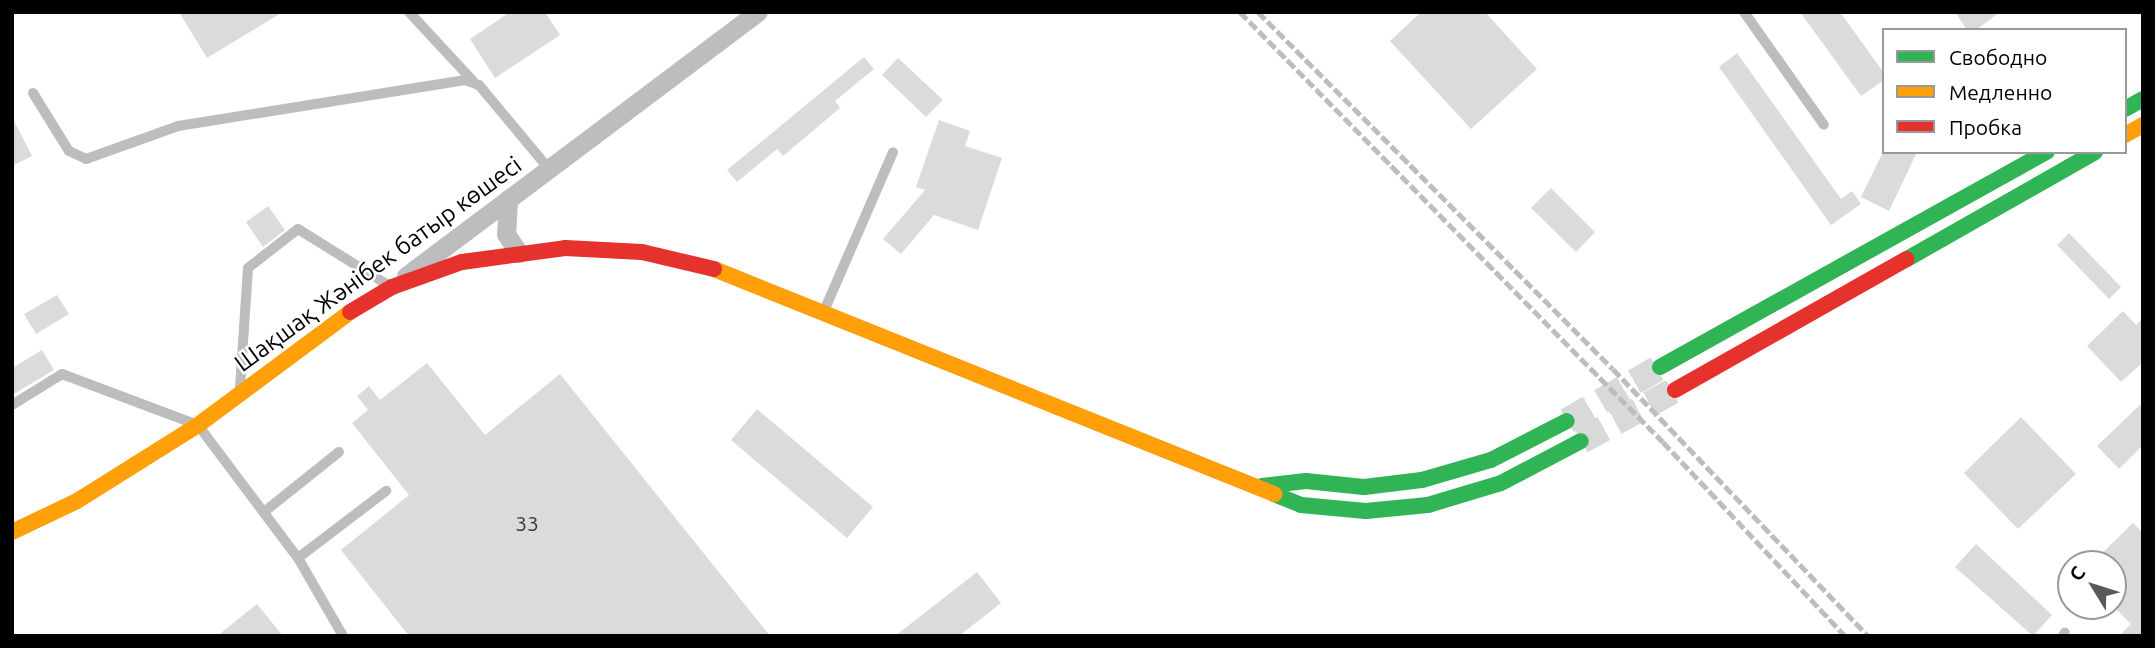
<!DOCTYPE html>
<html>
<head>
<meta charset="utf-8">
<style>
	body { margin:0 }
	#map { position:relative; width:2155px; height:648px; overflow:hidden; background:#fff; font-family:Ubuntu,sans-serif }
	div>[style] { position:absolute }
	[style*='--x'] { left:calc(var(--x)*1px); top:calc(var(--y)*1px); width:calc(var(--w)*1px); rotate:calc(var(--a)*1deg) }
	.building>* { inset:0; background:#dbdbdb }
	.secondary-tunnel>* { height:26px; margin-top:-13px; transform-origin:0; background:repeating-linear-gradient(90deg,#d9d9d9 0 26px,transparent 0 39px) }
	.lane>* { height:10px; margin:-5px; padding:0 5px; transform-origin:5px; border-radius:5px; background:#bdbdbd }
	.street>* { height:19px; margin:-9.5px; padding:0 9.5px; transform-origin:9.5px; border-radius:9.5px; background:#bdbdbd }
	.fast>* { height:16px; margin:-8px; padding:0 8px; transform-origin:8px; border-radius:8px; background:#30b455 }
	.slow>* { height:16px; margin:-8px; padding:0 8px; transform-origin:8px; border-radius:8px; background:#ff9f0a }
	.jam>* { height:16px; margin:-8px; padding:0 8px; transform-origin:8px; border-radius:8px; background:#e5322d }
	.rail>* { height:5px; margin-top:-2.5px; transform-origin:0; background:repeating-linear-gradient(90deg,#bdbdbd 0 10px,transparent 0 13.5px) }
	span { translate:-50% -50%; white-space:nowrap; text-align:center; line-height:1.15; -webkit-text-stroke:5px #fff; paint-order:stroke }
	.number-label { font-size:21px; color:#373737 }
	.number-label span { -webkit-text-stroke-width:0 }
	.street-label { font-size:24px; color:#000 }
	.frame { position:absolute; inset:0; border:14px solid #000; pointer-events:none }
	.legend { position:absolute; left:1882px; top:28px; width:245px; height:126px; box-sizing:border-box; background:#fff; border:2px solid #999; margin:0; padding:9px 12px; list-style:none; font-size:21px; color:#000 }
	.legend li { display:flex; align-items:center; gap:14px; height:35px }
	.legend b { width:35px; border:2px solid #999 }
	.north { position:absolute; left:2057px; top:550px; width:70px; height:70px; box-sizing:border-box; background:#fff; border:2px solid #999; border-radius:50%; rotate:308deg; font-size:19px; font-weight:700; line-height:28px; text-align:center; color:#000 }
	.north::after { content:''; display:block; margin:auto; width:24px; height:32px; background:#595959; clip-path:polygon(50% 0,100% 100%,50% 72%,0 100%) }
</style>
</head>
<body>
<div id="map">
	<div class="building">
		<i style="clip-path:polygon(179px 12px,283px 12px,207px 58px)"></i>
		<i style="clip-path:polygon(510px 12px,545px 12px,560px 35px,495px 78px,470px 39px)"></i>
		<i style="clip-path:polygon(1421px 12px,1485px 12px,1537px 69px,1471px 129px,1390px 41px)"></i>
		<i style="clip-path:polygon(1800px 12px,1840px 12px,1884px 73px,1884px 80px,1861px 96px)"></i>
		<i style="clip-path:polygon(1955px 12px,2000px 12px,1976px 30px,1967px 30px)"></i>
		<i style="clip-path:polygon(1737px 53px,1841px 199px,1852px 191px,1861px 204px,1831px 225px,1719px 67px)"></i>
		<i style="clip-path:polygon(864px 57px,874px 69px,835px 101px,840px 108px,783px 156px,777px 149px,737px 182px,727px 170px)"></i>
		<i style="clip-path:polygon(898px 58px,943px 100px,926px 117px,882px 75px)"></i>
		<i style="clip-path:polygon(12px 117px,32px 156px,12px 166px)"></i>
		<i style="clip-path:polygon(939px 120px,970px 131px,965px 146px,1002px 158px,978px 230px,934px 215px,901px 254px,883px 239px,925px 190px,916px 187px)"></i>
		<i style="clip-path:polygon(1883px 152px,1917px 152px,1889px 211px,1861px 197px)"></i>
		<i style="clip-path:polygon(1551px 188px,1595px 232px,1576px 252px,1531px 208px)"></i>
		<i style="clip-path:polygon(268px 206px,285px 230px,263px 247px,246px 222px)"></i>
		<i style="clip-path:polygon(2069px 233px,2121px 287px,2109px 299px,2057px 245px)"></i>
		<i style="clip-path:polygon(57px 295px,69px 314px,36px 334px,24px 314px)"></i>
		<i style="clip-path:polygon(2123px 311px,2136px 325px,2143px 318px,2143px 362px,2121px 382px,2087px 346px)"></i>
		<i style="clip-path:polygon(42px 350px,54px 370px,12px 395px,12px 368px)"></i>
		<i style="clip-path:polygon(427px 363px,485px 435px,560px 374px,770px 636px,409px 636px,341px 550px,409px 495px,352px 423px,368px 410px,357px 396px,369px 386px,380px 400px)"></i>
		<i style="clip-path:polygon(2143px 402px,2143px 445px,2119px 469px,2097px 446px)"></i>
		<i style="clip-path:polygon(757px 409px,873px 507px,847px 538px,731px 440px)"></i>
		<i style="clip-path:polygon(2021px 417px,2076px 474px,2018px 529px,1964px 473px)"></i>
		<i style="clip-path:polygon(2133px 523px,2143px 533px,2143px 636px,2119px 636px,2131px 624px,2113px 606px,2113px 564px,2091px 564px)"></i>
		<i style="clip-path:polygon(1976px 544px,2052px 615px,2033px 636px,1955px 567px)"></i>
		<i style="clip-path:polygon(977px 572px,1001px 603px,959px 636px,895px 636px)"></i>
		<i style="clip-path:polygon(257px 604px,283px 636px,217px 636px)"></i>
	</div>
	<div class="secondary-tunnel">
		<i style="--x:1567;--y:421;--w:108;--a:-30.1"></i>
		<i style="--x:1581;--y:441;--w:107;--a:-28.5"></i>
	</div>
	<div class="lane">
		<i style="--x:409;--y:12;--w:94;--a:47.2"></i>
		<i style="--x:1744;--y:12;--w:138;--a:54.7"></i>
		<i style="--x:33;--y:93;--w:68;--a:58.2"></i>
		<i style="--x:69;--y:151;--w:19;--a:25"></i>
		<i style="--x:86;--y:159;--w:98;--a:-19.7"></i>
		<i style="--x:178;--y:126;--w:291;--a:-9.1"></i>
		<i style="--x:465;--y:80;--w:15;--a:20"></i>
		<i style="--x:479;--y:85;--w:109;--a:50.2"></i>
		<i style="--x:824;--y:311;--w:173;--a:-66.5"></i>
		<i style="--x:240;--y:388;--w:120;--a:-86.2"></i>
		<i style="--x:248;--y:268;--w:63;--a:-38"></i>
		<i style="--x:298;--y:229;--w:106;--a:31.9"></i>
		<i style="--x:12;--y:405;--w:59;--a:-31.8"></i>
		<i style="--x:62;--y:374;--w:145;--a:20.6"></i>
		<i style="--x:198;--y:425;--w:166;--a:53.1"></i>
		<i style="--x:298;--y:558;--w:90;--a:60"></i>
		<i style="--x:264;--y:512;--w:96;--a:-38.7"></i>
		<i style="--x:298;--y:558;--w:111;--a:-37.3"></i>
		<i style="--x:2063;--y:636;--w:4;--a:-63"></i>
	</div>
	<div class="street">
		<i style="--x:508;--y:199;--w:35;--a:93"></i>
		<i style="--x:506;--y:234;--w:23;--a:56"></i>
		<i style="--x:406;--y:276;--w:440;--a:-36.9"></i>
	</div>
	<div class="fast">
		<i style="--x:2125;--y:109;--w:21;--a:-29"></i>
		<i style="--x:1907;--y:259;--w:216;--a:-29.6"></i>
		<i style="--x:1660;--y:367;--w:443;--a:-29.1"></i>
		<i style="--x:1262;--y:486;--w:44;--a:-6.5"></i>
		<i style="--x:1306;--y:481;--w:58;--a:5.9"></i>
		<i style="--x:1364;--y:487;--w:58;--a:-6.9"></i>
		<i style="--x:1422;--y:480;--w:72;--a:-16.2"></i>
		<i style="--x:1491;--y:460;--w:85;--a:-27.2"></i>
		<i style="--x:1274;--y:494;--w:29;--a:22"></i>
		<i style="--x:1301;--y:505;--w:65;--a:5.3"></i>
		<i style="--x:1366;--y:511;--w:62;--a:-5.5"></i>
		<i style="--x:1428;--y:505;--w:76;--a:-16.8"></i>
		<i style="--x:1501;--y:483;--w:90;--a:-27.7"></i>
	</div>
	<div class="slow">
		<i style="--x:2125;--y:135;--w:21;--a:-29"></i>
		<i style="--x:714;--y:269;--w:604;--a:21.89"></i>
		<i style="--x:12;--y:532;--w:72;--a:-25.5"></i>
		<i style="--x:77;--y:501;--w:143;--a:-32.1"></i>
		<i style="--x:198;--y:425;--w:189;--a:-36.6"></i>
	</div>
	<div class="jam">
		<i style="--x:350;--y:312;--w:49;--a:-30.8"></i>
		<i style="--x:392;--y:287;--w:74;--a:-19.7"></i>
		<i style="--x:462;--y:262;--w:104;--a:-7.7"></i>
		<i style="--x:565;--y:248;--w:77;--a:3"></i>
		<i style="--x:642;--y:252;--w:74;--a:13.3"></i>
		<i style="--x:1675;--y:390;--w:266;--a:-29.5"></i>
	</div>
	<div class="rail">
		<i style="--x:1240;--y:12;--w:603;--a:45.47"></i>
		<i style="--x:1663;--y:442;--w:266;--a:46.8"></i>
		<i style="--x:1258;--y:12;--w:503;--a:45.16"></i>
		<i style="--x:1613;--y:369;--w:369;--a:46.3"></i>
	</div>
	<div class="number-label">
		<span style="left:527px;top:523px">33</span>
	</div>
	<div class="street-label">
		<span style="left:378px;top:264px;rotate:-36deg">Шақшақ Жәнібек батыр көшесі</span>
	</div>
	<div class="frame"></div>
	<ul class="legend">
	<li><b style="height:9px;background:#30b455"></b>Свободно</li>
	<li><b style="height:9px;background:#ff9f0a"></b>Медленно</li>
	<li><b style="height:9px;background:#e5322d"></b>Пробка</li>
	</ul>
	<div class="north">С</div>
</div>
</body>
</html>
